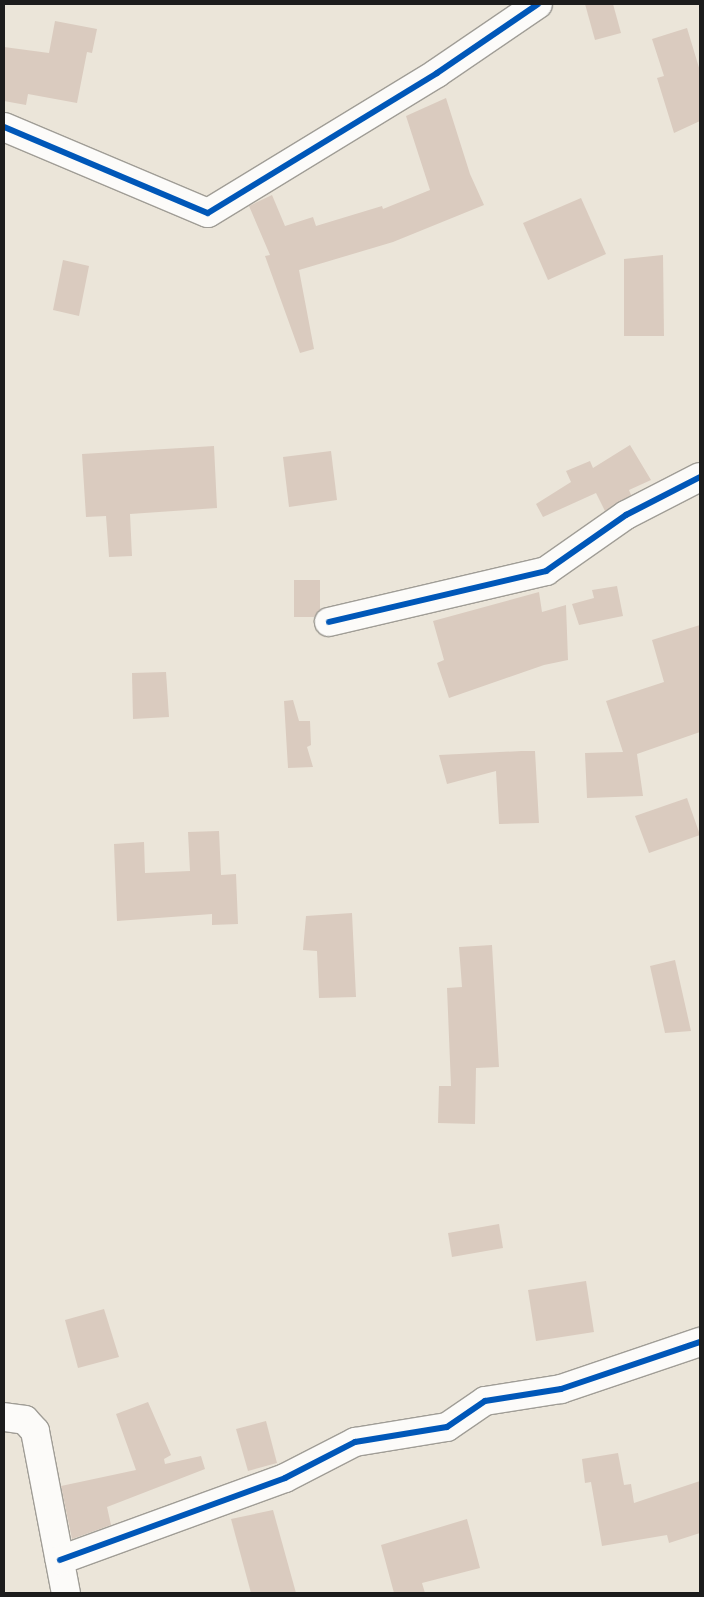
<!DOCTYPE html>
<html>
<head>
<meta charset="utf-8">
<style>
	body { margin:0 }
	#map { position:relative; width:704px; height:1597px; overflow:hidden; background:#ebe5d9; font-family:"Playpen Sans",sans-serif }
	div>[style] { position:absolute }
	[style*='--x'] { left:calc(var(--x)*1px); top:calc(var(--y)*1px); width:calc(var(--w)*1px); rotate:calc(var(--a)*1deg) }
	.building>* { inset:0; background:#dacbbf }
	.roads { filter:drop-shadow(1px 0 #a09d96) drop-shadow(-1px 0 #a09d96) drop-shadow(0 1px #a09d96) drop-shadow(0 -1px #a09d96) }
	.street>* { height:28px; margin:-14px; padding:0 14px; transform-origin:14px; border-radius:14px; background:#fcfbf9 }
	.cycleway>* { height:6px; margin:-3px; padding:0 3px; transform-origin:3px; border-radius:3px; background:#0057b8 }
	span { translate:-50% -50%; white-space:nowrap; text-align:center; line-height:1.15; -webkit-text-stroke:5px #fff; paint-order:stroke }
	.frame { position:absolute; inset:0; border:5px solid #1c1c1c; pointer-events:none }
</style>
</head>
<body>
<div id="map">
	<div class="building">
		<i style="clip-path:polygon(585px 4px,613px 4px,621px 33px,595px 40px)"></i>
		<i style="clip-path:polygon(55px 21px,97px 29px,92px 53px,87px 52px,77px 103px,28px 94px,26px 105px,4px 101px,4px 47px,49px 53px)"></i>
		<i style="clip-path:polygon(687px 28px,700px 71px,700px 121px,674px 133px,657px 78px,664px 76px,652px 39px)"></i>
		<i style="clip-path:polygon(446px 98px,470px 174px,484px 205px,393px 242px,299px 270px,314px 349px,300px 353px,265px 256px,270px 255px,249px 206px,272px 195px,285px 226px,313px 217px,316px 226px,382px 206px,383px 209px,430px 190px,406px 116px)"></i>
		<i style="clip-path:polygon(581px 198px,606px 254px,548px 280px,523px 223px)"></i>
		<i style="clip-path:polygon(663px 255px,664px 336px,624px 336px,624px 259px)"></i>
		<i style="clip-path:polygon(63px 260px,89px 266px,79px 316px,53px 310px)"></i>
		<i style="clip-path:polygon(630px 445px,651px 480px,629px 490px,631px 495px,605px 511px,596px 493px,543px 517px,536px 504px,571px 482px,566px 471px,590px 461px,593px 468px)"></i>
		<i style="clip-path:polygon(214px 446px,217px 508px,130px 514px,132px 556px,109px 557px,106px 516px,86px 517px,82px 454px)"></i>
		<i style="clip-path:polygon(331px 451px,337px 500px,289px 507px,283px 457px)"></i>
		<i style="clip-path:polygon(294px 580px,320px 580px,320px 610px,314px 617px,294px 617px)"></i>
		<i style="clip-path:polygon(617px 586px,623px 616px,579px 625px,572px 604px,594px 598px,592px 590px)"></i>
		<i style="clip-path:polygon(539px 592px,542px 612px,566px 605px,568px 660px,544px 665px,449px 698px,437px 663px,444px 660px,433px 621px)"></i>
		<i style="clip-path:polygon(700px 625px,700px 732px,637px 754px,643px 796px,587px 798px,585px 753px,623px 752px,606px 701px,664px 682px,652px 640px)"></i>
		<i style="clip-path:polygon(166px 672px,169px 717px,133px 719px,132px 673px)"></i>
		<i style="clip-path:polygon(293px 700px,299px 721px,310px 721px,311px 745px,307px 747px,313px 767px,288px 768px,284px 701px)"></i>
		<i style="clip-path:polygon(522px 751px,535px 751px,539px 823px,499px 824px,496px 771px,447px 784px,439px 755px)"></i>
		<i style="clip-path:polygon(687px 798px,700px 835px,649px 853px,635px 816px)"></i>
		<i style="clip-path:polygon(219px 831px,221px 875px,236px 874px,238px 924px,212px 925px,212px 914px,117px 921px,114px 844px,144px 842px,145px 873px,190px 871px,188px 832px)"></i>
		<i style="clip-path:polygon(352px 913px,356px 997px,319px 998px,317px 951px,303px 950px,306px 916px)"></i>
		<i style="clip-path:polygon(492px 945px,499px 1067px,476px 1068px,475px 1124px,438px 1123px,439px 1086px,451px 1086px,447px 988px,462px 987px,459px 947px)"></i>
		<i style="clip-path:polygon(675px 960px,691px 1031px,665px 1033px,650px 966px)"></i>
		<i style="clip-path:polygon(499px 1224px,503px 1248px,452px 1257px,448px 1233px)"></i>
		<i style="clip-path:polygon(586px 1281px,594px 1332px,536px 1341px,528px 1290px)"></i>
		<i style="clip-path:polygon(104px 1309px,119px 1357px,78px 1368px,65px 1320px)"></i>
		<i style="clip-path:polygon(148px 1402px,171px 1455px,164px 1459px,165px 1464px,201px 1456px,205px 1469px,107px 1507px,111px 1525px,72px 1539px,61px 1486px,136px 1470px,116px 1414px)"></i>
		<i style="clip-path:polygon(266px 1421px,277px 1463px,248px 1471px,236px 1429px)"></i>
		<i style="clip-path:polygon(618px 1453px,624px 1485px,631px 1484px,634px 1503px,700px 1481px,700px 1533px,669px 1543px,667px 1535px,602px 1546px,591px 1482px,585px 1483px,582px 1459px)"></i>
		<i style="clip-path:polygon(273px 1510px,296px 1593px,251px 1593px,231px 1519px)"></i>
		<i style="clip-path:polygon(467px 1519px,480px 1568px,422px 1583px,425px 1593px,394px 1593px,381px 1545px)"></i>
	</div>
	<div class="roads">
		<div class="street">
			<i style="--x:4;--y:127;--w:221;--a:22.9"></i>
			<i style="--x:208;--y:213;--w:268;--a:-31.4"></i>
			<i style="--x:437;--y:73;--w:122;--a:-34.3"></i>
			<i style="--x:329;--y:622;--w:223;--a:-13.2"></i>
			<i style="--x:546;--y:571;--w:98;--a:-35"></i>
			<i style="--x:626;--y:515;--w:83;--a:-27.2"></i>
			<i style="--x:4;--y:1417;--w:21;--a:8"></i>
			<i style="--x:25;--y:1420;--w:15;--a:48"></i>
			<i style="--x:35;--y:1431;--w:165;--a:79.2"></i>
			<i style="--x:60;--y:1560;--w:239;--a:-20"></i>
			<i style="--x:285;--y:1478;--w:79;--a:-27.2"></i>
			<i style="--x:355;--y:1442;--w:93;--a:-9.3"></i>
			<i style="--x:447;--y:1427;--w:46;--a:-34.4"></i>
			<i style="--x:485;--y:1401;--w:77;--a:-9"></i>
			<i style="--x:561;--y:1389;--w:147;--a:-18.7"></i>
		</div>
	</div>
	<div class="cycleway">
		<i style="--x:4;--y:127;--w:221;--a:22.9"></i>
		<i style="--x:208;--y:213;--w:268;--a:-31.4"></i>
		<i style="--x:437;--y:73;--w:122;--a:-34.3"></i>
		<i style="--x:329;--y:622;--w:223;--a:-13.2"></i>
		<i style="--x:546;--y:571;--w:98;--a:-35"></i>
		<i style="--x:626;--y:515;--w:83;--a:-27.2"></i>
		<i style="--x:60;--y:1560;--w:239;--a:-20"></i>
		<i style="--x:285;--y:1478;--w:79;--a:-27.2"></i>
		<i style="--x:355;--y:1442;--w:93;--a:-9.3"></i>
		<i style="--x:447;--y:1427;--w:46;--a:-34.4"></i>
		<i style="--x:485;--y:1401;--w:77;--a:-9"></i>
		<i style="--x:561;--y:1389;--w:147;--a:-18.7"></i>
	</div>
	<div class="frame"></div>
</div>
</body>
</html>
